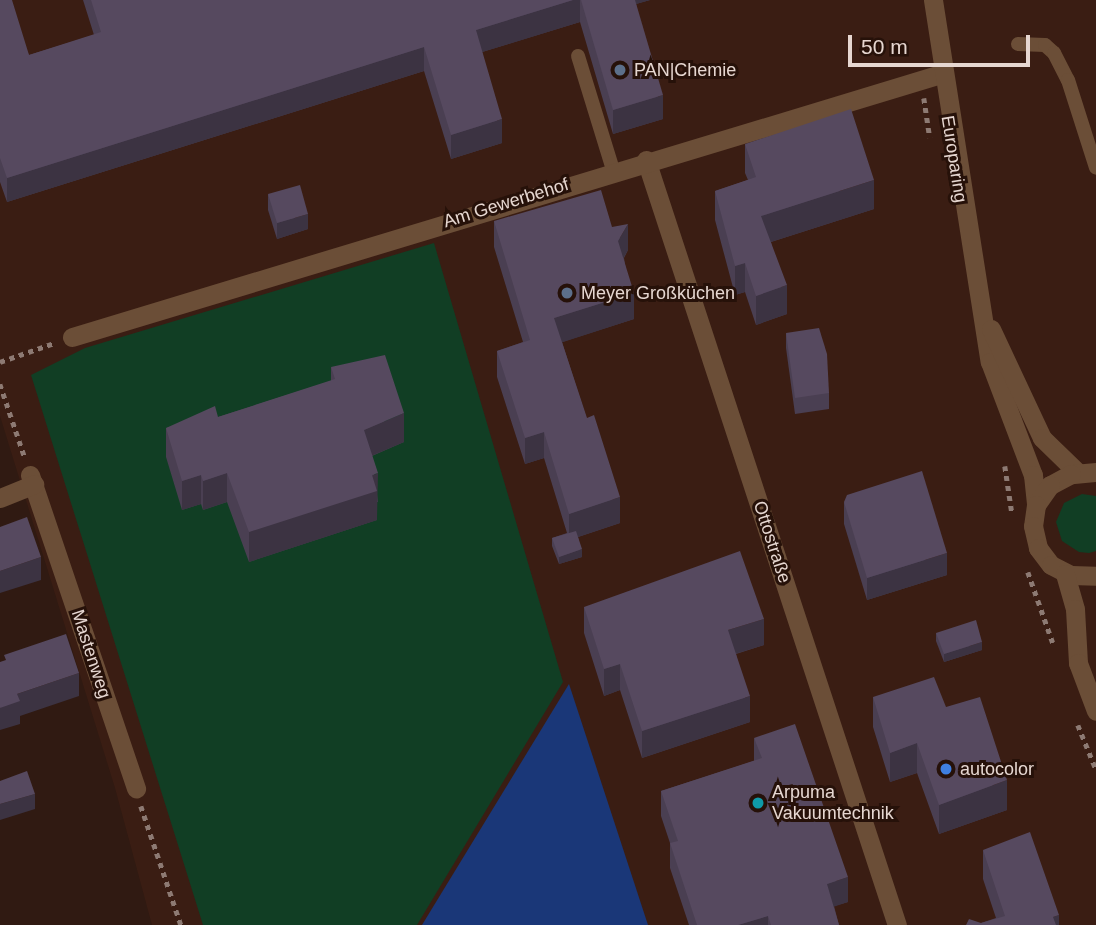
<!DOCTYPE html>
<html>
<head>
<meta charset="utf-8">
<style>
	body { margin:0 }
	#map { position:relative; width:1096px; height:925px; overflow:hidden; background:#301a12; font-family:Helvetica,sans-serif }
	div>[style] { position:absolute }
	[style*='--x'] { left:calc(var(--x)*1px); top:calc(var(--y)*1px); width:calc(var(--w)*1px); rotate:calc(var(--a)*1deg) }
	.built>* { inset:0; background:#3a1d13 }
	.green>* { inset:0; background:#113e24 }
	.water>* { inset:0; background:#1a3778 }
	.path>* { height:4.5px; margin-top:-2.25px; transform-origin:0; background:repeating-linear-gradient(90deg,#8d7a73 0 5px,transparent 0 10px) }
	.service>* { height:14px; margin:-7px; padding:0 7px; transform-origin:7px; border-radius:7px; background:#6b4e37 }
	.minor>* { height:19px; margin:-9.5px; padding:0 9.5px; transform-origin:9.5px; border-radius:9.5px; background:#6b4e37 }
	.tertiary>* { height:19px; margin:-9.5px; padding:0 9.5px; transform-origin:9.5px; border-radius:9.5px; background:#6b4e37 }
	.wall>* { inset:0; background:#4a3f52 }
	.shaded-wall>* { inset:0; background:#3c3342 }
	.building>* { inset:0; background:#56495f }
	.dots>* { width:19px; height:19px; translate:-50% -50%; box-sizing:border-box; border:4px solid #261109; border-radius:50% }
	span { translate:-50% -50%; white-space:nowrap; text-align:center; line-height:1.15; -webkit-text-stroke:6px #261109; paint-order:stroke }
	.poi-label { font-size:18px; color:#e6d7d1 }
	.left { translate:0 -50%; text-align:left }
	.street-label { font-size:18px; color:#e6d7d1 }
	.scale { position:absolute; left:848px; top:35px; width:182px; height:32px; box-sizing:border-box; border:4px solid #e6d7d1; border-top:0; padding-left:9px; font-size:21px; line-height:24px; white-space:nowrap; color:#e6d7d1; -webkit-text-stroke:5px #261109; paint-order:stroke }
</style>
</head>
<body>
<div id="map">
	<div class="built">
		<i style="clip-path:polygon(0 0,1096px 0,1096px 925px,152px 925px,115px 788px,0 416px)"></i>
	</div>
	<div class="green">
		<i style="clip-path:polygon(434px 243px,563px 682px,417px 925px,203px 925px,31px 375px,85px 348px)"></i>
		<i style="clip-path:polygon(1082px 494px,1096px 496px,1096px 551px,1089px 553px,1079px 552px,1062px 541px,1056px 522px,1064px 503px)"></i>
	</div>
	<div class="water">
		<i style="clip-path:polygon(569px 684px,648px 925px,422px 925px)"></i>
	</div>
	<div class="path">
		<i style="--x:924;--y:98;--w:40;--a:81.5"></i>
		<i style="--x:0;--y:362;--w:57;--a:-19.4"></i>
		<i style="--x:0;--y:384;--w:78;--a:71.3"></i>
		<i style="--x:1005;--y:466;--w:48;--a:81.5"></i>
		<i style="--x:1028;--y:572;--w:75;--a:70.6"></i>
		<i style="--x:1078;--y:725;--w:48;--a:67.8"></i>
		<i style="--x:141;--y:806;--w:126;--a:71.4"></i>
	</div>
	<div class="service">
		<i style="--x:1018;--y:44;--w:27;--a:2"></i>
		<i style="--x:1045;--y:45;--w:12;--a:42"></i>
		<i style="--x:1054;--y:53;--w:30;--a:63"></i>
		<i style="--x:1068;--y:80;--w:92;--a:72.3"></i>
		<i style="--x:578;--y:56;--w:119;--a:72.9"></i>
	</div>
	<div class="minor">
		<i style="--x:646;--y:160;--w:805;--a:71.84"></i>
		<i style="--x:72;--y:337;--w:908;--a:-16.84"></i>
		<i style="--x:30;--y:475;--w:331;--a:71.3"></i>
		<i style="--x:0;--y:498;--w:37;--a:-22"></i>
	</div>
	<div class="tertiary">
		<i style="--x:933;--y:0;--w:366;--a:81.1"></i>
		<i style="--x:990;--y:362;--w:121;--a:69.2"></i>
		<i style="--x:1033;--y:475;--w:30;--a:84"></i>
		<i style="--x:991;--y:329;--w:120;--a:64.9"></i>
		<i style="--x:1042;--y:438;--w:49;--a:44.2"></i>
		<i style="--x:1096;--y:472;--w:25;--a:175"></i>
		<i style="--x:1071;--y:474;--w:24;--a:152"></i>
		<i style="--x:1050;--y:485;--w:24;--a:125"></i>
		<i style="--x:1036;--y:505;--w:21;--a:98"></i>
		<i style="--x:1033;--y:526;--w:23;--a:77"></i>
		<i style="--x:1038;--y:548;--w:21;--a:53"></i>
		<i style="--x:1051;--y:565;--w:22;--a:27"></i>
		<i style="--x:1071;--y:575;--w:25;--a:2"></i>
		<i style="--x:1065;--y:574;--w:36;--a:74"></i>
		<i style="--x:1075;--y:609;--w:54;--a:86.8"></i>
		<i style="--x:1078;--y:663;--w:51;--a:69.4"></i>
	</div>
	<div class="wall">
		<i style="clip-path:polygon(0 0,29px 55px,94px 35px,83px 0,650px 0,636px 4px,663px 119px,613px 134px,580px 22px,482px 52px,502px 143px,451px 159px,424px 71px,7px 202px,0 182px)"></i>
		<i style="clip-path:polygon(745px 144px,874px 209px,771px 242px,787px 314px,756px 325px,745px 292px,735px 295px,715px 220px,715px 191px,748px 180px,745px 173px)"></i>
		<i style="clip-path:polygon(268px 194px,308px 229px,277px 239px,268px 210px)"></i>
		<i style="clip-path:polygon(494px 221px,612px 227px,628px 250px,624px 258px,634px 319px,562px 342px,620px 523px,578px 537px,582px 557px,559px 564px,552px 546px,552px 538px,567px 533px,544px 458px,525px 464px,497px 377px,497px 351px,523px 342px,494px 247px)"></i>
		<i style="clip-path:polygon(786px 333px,829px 393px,829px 409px,795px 414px,786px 348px)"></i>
		<i style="clip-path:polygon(331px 367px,404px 442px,372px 456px,378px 502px,377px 502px,377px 520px,249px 562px,227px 502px,203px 510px,201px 504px,182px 510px,166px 457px,166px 428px,218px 417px,331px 381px)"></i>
		<i style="clip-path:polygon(844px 502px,947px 575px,867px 600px,844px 524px)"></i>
		<i style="clip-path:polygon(584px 607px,764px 645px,736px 654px,750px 722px,642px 758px,620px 690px,604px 696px,584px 633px)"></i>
		<i style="clip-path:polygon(936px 633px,982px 650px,944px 662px,936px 641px)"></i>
		<i style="clip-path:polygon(873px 697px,946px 707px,1007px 810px,939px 834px,917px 773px,890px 782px,873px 727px)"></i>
		<i style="clip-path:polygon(754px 738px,848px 902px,834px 906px,839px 925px,689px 925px,670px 868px,670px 843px,661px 816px,661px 791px,754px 761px)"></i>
		<i style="clip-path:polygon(983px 850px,1059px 925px,981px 923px,996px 918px,983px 879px)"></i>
	</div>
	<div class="shaded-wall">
		<i style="clip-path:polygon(573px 0,580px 0,580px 22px,476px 54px,476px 30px)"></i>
		<i style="clip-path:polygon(629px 0,650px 0,629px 6px)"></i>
		<i style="clip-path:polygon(424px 47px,424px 71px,7px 202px,7px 178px)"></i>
		<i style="clip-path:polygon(663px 95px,663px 119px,613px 134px,613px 110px)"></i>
		<i style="clip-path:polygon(502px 119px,502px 143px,451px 159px,451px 135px)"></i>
		<i style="clip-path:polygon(874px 180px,874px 209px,761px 245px,761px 216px)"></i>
		<i style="clip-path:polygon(308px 214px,308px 229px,277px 239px,277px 223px)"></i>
		<i style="clip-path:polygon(628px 224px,628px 250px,618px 267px,618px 241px)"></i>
		<i style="clip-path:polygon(745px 263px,745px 292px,735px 295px,735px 266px)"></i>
		<i style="clip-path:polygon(787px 285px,787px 314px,756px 325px,756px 296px)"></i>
		<i style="clip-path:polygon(634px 293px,634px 319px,554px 345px,554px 318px)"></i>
		<i style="clip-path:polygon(404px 413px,404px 442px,364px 459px,364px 430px)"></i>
		<i style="clip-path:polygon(544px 432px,544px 458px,525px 464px,525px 438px)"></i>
		<i style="clip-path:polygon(227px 473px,227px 502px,203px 510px,203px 481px)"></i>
		<i style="clip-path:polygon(378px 473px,377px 520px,249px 562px,249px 532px)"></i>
		<i style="clip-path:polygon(201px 475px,201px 504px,182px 510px,182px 481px)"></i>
		<i style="clip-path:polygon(620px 497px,620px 523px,569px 540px,569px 514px)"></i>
		<i style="clip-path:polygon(582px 549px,582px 557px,559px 564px,559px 557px)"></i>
		<i style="clip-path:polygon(947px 553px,947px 575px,867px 600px,867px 578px)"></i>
		<i style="clip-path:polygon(41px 557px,41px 580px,0 593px,0 571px)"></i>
		<i style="clip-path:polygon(764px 619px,764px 645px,728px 656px,728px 630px)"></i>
		<i style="clip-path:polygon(982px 642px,982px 650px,944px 662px,944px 654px)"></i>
		<i style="clip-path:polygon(620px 664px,620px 690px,604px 696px,604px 669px)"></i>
		<i style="clip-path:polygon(79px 673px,79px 696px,20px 716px,20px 724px,0 730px,0 708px,17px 694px)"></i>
		<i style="clip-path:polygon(750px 696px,750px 722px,642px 758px,642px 731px)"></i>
		<i style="clip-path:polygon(917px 743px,917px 773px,890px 782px,890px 753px)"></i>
		<i style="clip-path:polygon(1007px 780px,1007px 810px,939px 834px,939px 805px)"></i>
		<i style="clip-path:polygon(35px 794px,35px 809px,0 820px,0 804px)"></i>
		<i style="clip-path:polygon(848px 877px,848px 902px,827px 909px,827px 884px)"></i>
		<i style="clip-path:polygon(1059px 915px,1059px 925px,1053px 925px,1053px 917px)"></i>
		<i style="clip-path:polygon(768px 916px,768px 925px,738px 925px)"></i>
	</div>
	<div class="building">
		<i style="clip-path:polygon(0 0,12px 0,29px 55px,101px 32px,91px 0,573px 0,476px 30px,502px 119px,451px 135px,424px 47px,7px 178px,0 158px)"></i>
		<i style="clip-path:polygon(581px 0,635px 0,663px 95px,613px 110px)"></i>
		<i style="clip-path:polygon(851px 109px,874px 180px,761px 216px,787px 285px,756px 296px,745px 263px,735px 266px,715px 191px,756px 177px,745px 144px)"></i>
		<i style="clip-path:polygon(300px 185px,308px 214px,277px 223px,268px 194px)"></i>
		<i style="clip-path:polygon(601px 190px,612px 227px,628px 224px,618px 241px,634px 293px,554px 318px,587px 418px,594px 415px,620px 497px,569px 514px,544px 432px,525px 438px,497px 351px,530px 340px,494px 221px)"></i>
		<i style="clip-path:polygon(819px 328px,827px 354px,829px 393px,795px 398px,786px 333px)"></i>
		<i style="clip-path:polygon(385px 355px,404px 413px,364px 430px,378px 473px,372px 475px,377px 491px,249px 532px,227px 473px,203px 481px,201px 475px,182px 481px,166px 428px,215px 406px,218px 417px,335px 379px,331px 367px)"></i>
		<i style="clip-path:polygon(922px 471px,947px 553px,867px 578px,844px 502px,847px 495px)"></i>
		<i style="clip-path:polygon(27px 517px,41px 557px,0 571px,0 527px)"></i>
		<i style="clip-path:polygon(576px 531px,582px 549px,559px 557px,552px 538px)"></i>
		<i style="clip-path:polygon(740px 551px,764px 619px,728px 630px,750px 696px,642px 731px,620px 664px,604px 669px,584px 607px)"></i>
		<i style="clip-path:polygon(976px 620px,982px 642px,944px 654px,936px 633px)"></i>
		<i style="clip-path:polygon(66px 634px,79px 673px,17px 694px,20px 701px,0 708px,0 662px,6px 660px,4px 655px)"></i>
		<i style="clip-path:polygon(934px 677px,946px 707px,980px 697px,1007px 780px,939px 805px,917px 743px,890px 753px,873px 697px)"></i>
		<i style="clip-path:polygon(795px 724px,848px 877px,827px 884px,839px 925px,771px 925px,768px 916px,738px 925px,697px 925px,670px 843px,678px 841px,661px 791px,762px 758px,754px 738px)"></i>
		<i style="clip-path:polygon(27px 771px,35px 794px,0 804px,0 781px)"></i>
		<i style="clip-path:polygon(1030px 832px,1059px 915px,1053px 917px,1056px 925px,966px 925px,969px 919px,981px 923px,1005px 916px,983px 850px)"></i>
	</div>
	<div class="dots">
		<i style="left:620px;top:70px;background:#5c6f8a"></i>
		<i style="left:567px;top:293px;background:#5c6f8a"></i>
		<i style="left:946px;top:769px;background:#3f7fe0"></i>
		<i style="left:758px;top:803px;background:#0f9aa8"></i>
	</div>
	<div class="poi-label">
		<span class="left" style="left:634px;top:70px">PAN|Chemie</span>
		<span class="left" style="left:581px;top:293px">Meyer Großküchen</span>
		<span class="left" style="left:960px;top:769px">autocolor</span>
		<span class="left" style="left:772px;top:803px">Arpuma<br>Vakuumtechnik</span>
	</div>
	<div class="street-label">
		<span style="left:954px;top:159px;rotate:81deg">Europaring</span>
		<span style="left:506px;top:203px;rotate:-17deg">Am Gewerbehof</span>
		<span style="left:772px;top:542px;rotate:72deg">Ottostraße</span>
		<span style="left:91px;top:654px;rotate:72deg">Mastenweg</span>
	</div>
	<div class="scale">50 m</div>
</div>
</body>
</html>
